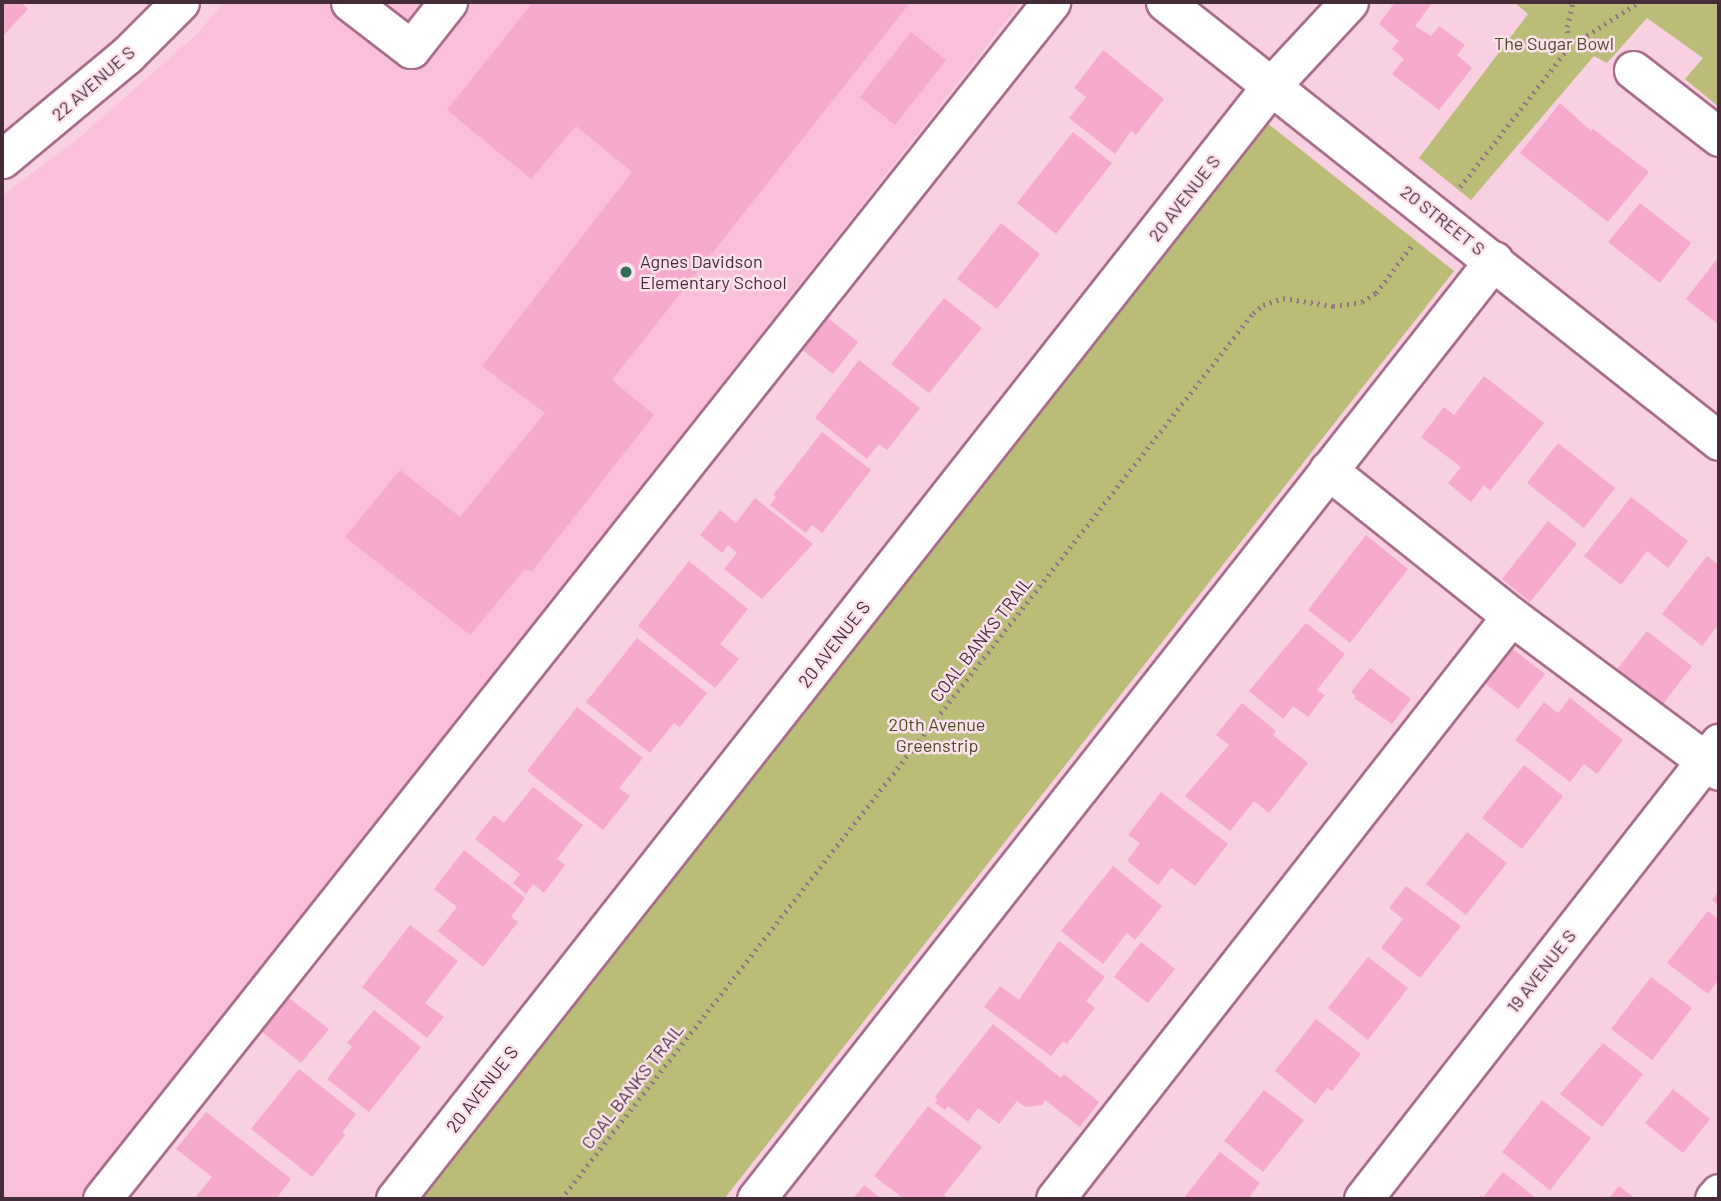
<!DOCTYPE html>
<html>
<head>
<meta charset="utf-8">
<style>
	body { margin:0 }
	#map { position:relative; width:1721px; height:1201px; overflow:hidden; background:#f8d0e2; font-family:Barlow,sans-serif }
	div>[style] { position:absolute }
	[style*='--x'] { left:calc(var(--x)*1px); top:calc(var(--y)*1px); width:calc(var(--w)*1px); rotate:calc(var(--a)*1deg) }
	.built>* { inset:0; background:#fac0db }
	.green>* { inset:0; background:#bbbc78 }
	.building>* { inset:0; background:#f5aace }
	.path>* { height:4.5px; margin-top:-2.25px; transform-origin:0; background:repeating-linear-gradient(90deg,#967685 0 2px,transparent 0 7px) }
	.roads { filter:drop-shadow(2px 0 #a86d8a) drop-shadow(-2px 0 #a86d8a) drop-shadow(0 2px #a86d8a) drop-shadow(0 -2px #a86d8a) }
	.minor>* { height:37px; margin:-18.5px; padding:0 18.5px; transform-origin:18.5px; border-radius:18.5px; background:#fff }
	.dots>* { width:19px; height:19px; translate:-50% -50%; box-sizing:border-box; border:4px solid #fde2ee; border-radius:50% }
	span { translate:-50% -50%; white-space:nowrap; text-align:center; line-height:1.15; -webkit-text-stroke:5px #fde2ee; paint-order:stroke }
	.park-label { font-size:18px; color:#4d4d24 }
	.street-label { font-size:18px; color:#462c39 }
	.poi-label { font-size:18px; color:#462c39 }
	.left { translate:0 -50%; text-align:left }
	.frame { position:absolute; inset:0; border:4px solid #462c39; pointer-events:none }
</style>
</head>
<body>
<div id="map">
	<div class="built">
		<i style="clip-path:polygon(224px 2px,1021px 2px,83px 1199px,5px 1199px,2px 1196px,2px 196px,80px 137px,198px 33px)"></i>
	</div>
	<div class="green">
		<i style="clip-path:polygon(1514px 2px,1719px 2px,1719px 107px,1685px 79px,1703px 58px,1647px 18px,1607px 63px,1594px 56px,1471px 200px,1419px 158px,1528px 14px)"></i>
		<i style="clip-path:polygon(1267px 123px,1454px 271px,724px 1199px,420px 1199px)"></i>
	</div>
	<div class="building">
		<i style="clip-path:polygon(2px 2px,20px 2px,28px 9px,2px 37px)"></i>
		<i style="clip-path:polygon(533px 2px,909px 4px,612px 380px,654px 415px,532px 571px,525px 569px,470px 635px,345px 537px,400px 470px,460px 517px,545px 413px,482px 366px,632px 172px,576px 126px,531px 179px,447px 110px)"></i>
		<i style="clip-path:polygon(1395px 2px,1433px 2px,1415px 26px,1431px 36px,1439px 26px,1465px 45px,1457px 55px,1472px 68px,1439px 110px,1392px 74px,1404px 59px,1392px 49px,1399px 41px,1379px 24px)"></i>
		<i style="clip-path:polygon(911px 32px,946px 60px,895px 125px,860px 97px)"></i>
		<i style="clip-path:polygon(1103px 50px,1164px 99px,1136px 135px,1131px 131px,1115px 154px,1069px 118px,1086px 97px,1074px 88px)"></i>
		<i style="clip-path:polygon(1560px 103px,1591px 131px,1593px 129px,1649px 172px,1608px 222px,1520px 153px)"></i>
		<i style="clip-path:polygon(1073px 132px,1112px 163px,1056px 234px,1017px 203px)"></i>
		<i style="clip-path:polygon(1640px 203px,1691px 243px,1660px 283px,1608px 242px)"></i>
		<i style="clip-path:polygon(1001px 223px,1040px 254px,997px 309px,957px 279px)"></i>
		<i style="clip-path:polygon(1717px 259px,1719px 261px,1719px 325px,1686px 299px)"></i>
		<i style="clip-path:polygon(944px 298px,982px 328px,929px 393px,891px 364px)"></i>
		<i style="clip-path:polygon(824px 315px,858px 342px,833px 374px,799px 347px)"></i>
		<i style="clip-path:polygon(859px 360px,920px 408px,887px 450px,879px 444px,867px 459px,815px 418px)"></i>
		<i style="clip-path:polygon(1484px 376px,1544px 423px,1490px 491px,1484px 485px,1471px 502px,1448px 483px,1461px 467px,1421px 437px,1444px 407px,1454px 415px)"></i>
		<i style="clip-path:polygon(822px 432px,871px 470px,822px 533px,812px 525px,806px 533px,770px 505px,776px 497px,773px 495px)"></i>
		<i style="clip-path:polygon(1558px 443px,1615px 488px,1584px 528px,1527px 483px)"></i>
		<i style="clip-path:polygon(1631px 497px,1688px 541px,1668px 568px,1647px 551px,1621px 585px,1584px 556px)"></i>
		<i style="clip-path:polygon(755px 498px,813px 544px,762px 599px,724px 569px,737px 553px,728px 545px,722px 553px,700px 535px,720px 510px,736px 523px)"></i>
		<i style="clip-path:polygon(1548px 521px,1577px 544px,1530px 602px,1502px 579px)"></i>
		<i style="clip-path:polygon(1366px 535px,1408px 569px,1350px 643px,1308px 610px)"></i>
		<i style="clip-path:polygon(1707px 556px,1719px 565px,1719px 624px,1702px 646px,1662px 614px)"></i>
		<i style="clip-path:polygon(689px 561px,748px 609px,720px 644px,739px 659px,715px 688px,638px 626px)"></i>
		<i style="clip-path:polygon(1306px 623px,1345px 654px,1317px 690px,1325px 695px,1308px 717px,1293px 706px,1283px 719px,1249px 691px)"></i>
		<i style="clip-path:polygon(1647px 631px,1692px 666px,1660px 708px,1615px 672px)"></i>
		<i style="clip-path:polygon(637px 638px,707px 693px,680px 727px,674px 723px,650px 753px,586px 702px)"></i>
		<i style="clip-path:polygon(1509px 646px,1545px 674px,1518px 709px,1482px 681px)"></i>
		<i style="clip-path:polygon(1370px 668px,1411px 699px,1392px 724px,1354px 698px,1356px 696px,1351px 692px)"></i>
		<i style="clip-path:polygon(1570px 698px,1623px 740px,1597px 774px,1584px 764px,1570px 782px,1515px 740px,1544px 702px,1558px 713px)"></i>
		<i style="clip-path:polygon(1242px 703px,1276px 731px,1273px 735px,1308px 763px,1269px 813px,1254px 801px,1230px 831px,1185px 796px,1229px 745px,1216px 735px)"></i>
		<i style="clip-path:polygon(577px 707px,643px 758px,619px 788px,630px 796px,603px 830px,527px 771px)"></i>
		<i style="clip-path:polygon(1524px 765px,1563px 796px,1522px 849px,1482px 818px)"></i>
		<i style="clip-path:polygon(533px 787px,583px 825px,557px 859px,565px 865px,544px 893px,533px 884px,526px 894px,513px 883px,520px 874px,475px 839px,494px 815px,504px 823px)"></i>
		<i style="clip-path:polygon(1161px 792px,1228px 844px,1195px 886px,1171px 868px,1158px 885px,1127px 861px,1140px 843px,1128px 835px)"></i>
		<i style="clip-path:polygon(1467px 832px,1507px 863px,1466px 915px,1426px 884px)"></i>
		<i style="clip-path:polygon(464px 850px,525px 898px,511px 917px,518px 922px,483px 967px,438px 931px,457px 907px,434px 889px)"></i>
		<i style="clip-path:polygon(1113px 866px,1162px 906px,1135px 940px,1127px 933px,1103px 964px,1061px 931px)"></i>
		<i style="clip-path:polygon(1406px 886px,1461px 926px,1420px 978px,1381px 948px,1403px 919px,1389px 908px)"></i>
		<i style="clip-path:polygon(1719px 891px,1719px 906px,1712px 900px)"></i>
		<i style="clip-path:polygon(1708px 911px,1719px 920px,1719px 979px,1708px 994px,1667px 963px)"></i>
		<i style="clip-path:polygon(410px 925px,458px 961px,425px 1003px,444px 1017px,427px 1038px,362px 987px)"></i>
		<i style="clip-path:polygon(1059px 941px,1105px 977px,1086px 1001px,1095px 1008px,1067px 1044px,1063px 1041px,1051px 1056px,984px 1007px,1000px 986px,1019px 1000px)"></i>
		<i style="clip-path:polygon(1141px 942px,1175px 969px,1148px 1003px,1114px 977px)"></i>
		<i style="clip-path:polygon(1368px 957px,1408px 988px,1368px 1040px,1328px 1008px)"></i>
		<i style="clip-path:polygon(1651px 977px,1692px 1008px,1652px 1060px,1611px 1029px)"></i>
		<i style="clip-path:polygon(289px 998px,329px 1029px,301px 1063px,262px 1032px)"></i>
		<i style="clip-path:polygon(374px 1010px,421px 1047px,369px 1112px,327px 1079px,352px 1047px,347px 1043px)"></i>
		<i style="clip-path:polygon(1316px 1019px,1361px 1054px,1332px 1091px,1327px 1088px,1315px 1104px,1275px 1071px)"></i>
		<i style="clip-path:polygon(993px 1024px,1061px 1078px,1064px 1074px,1099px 1102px,1080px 1127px,1045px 1100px,1042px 1105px,1025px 1107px,1017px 1101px,999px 1124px,978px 1108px,968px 1122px,948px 1106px,945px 1110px,935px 1103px,938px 1099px,935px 1097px)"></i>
		<i style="clip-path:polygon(1603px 1043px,1643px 1074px,1602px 1127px,1560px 1094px)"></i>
		<i style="clip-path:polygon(299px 1069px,356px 1114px,342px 1133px,345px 1135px,312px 1177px,251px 1129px)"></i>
		<i style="clip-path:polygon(1673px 1089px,1710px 1119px,1683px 1153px,1645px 1123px)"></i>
		<i style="clip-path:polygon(1264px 1090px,1304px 1120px,1263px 1172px,1224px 1141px)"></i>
		<i style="clip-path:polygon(1542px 1100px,1591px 1138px,1550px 1190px,1502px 1152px)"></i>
		<i style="clip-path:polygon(928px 1106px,982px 1147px,944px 1195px,950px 1199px,904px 1199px,874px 1176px)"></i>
		<i style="clip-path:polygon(206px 1112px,291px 1179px,276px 1199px,194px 1199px,212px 1177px,176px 1149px)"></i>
		<i style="clip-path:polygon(1220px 1152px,1260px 1183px,1248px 1199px,1183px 1199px)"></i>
		<i style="clip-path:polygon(1503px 1172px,1537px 1199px,1478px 1199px,1481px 1195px,1483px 1197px)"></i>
		<i style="clip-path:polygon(864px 1185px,882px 1199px,853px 1199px)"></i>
		<i style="clip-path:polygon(1619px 1186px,1636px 1199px,1608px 1199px)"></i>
	</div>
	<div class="path">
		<i style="--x:1569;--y:47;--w:20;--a:-96"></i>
		<i style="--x:1567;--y:27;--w:26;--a:-77"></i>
		<i style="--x:1460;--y:187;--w:177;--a:-52.1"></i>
		<i style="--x:1569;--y:47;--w:83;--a:-32.7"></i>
		<i style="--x:561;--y:1199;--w:1124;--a:-52.01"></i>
		<i style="--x:1253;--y:313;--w:13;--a:-39"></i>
		<i style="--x:1263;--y:305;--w:21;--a:-19"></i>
		<i style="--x:1283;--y:298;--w:51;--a:9.1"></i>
		<i style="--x:1333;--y:306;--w:29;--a:-8"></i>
		<i style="--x:1362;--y:302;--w:17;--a:-33"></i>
		<i style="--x:1376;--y:293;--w:60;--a:-53.1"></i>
	</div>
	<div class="roads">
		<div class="minor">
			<i style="--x:350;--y:2;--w:77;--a:37.6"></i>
			<i style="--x:411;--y:49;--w:60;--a:-51.8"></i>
			<i style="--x:1165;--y:2;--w:707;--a:38.39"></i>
			<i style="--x:1633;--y:70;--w:109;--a:37.9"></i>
			<i style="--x:2;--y:159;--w:163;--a:-39.8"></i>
			<i style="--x:127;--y:55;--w:75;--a:-45"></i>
			<i style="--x:1328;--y:470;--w:234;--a:38.6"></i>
			<i style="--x:1511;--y:616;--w:259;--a:36.7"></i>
			<i style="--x:102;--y:1199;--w:1528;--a:-51.59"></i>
			<i style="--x:395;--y:1199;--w:1415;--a:-51.8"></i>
			<i style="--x:1270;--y:87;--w:116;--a:-47.1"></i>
			<i style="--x:756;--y:1199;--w:1194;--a:-51.83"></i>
			<i style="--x:1055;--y:1199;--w:740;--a:-51.97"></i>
			<i style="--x:1363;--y:1199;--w:579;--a:-52.02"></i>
			<i style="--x:1714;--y:1199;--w:8;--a:-50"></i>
		</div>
	</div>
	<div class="dots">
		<i style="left:626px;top:272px;background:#306d59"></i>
	</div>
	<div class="park-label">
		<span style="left:1554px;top:43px">The Sugar Bowl</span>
		<span style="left:937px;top:735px">20th Avenue<br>Greenstrip</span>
	</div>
	<div class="street-label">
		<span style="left:93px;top:83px;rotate:-41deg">22 AVENUE S</span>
		<span style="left:1184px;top:198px;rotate:-52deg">20 AVENUE S</span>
		<span style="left:1443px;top:220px;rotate:38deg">20 STREET S</span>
		<span style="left:981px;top:639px;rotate:-52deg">COAL BANKS TRAIL</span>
		<span style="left:834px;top:644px;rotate:-52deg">20 AVENUE S</span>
		<span style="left:1541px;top:971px;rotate:-52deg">19 AVENUE S</span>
		<span style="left:632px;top:1086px;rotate:-52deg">COAL BANKS TRAIL</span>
		<span style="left:482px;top:1089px;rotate:-52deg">20 AVENUE S</span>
	</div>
	<div class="poi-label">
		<span class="left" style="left:640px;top:272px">Agnes Davidson<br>Elementary School</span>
	</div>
	<div class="frame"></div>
</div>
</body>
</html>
